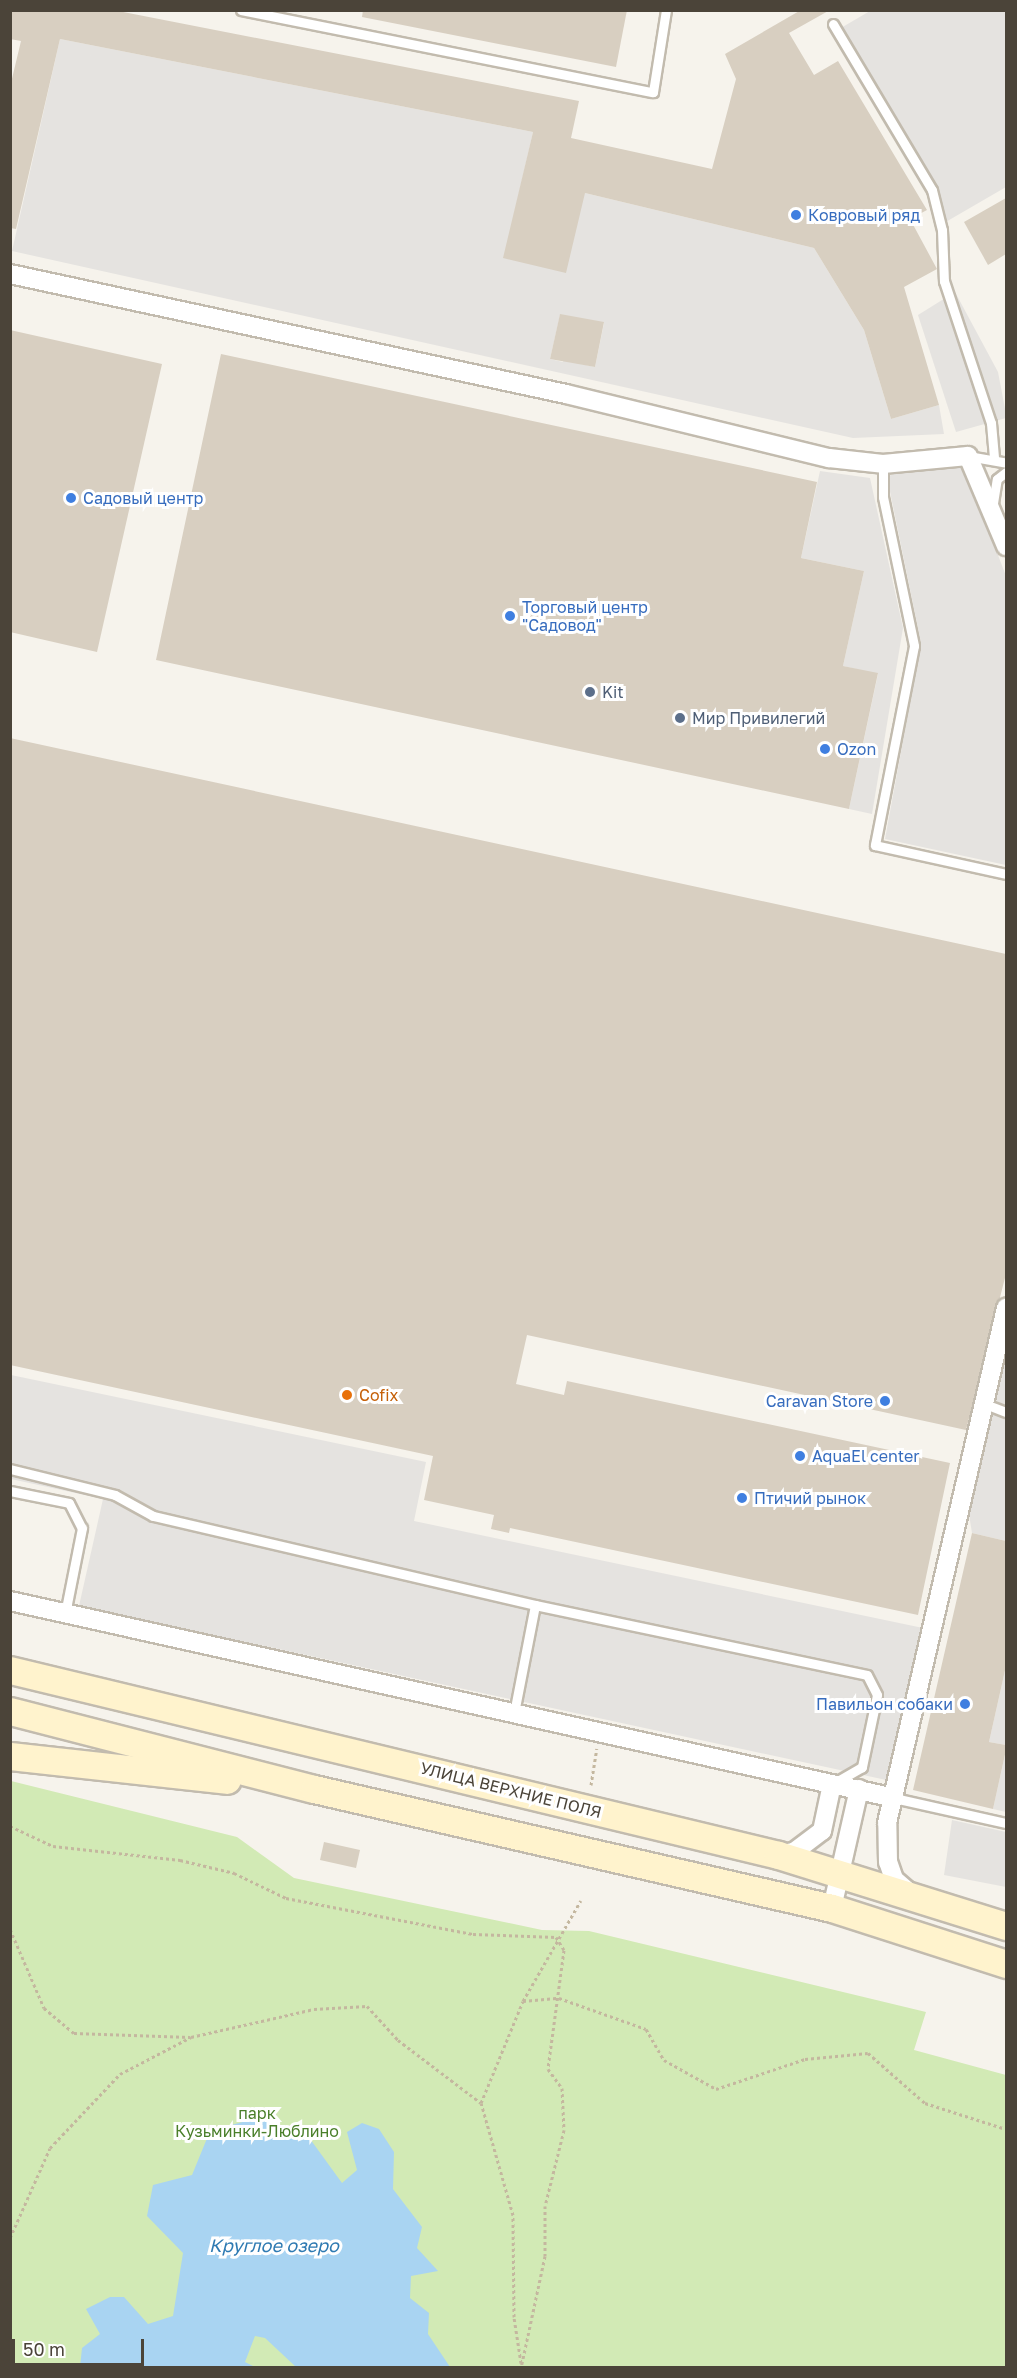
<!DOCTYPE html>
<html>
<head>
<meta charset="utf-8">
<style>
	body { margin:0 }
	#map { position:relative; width:1017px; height:2378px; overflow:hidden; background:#f6f3ec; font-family:"Golos Text",sans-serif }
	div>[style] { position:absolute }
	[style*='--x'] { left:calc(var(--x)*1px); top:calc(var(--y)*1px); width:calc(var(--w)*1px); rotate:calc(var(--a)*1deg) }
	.green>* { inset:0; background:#d2eab5 }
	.parking>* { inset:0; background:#e5e3e0 }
	.water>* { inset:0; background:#a9d4f2 }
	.building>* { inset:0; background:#d8cfc1 }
	.path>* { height:3px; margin-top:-1.5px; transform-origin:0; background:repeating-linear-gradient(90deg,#c4b79f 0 3px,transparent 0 6px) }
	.roads { filter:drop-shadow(2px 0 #c2bbae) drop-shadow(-2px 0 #c2bbae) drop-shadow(0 2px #c2bbae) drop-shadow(0 -2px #c2bbae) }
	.lane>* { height:9px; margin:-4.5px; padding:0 4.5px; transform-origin:4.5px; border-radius:4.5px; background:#fff }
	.street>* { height:18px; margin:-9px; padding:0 9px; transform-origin:9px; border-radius:9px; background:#fff }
	.secondary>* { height:27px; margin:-13.5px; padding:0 13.5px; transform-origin:13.5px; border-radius:13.5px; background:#fff3cd }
	.dots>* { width:16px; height:16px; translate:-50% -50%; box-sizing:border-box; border:3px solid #fff; border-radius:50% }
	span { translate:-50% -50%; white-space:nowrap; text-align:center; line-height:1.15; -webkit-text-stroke:6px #fff; paint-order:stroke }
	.shop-label { font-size:16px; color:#366cbe }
	.left { translate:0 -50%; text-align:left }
	.right { translate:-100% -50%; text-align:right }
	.service-label { font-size:16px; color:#4e5e75 }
	.food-label { font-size:16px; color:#c56008 }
	.street-label { font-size:16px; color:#4b4439 }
	.park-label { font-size:16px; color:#4a7f2a }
	.water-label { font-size:18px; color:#2e7ab2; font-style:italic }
	.frame { position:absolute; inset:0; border:12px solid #4b4439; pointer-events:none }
	.scale { position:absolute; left:12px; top:2339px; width:132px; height:27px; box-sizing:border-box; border:3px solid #4b4439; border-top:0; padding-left:8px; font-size:18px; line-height:21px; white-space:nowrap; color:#4b4439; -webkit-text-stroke:4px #fff; paint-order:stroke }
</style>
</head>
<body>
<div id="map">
	<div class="green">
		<i style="clip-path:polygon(11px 1781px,237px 1837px,294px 1878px,542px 1930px,589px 1931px,926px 2012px,914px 2050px,1006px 2075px,1006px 2367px,11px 2368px)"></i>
	</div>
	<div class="parking">
		<i style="clip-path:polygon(870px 11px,1006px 11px,1006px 187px,944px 223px,834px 32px)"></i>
		<i style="clip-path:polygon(evenodd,60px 39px,533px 132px,504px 258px,585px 193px,814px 248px,864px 330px,891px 419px,939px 405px,944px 434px,853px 438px,12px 251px,60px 39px,560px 315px,573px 318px,563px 362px,550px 359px,560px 315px,60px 39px,591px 320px,604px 323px,595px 367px,581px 364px,591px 320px)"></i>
		<i style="clip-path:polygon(955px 292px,998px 372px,1006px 414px,1006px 418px,956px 432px,918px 315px)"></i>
		<i style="clip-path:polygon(963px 464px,1006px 576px,1006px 865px,885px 839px,921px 643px,887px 477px,899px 471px)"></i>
		<i style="clip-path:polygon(820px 471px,870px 478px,903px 628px,872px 814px,849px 809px,878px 674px,843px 666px,864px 571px,801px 558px)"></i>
		<i style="clip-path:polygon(1006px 1336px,1006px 1541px,972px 1533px,968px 1508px)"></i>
		<i style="clip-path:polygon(11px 1375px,426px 1462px,414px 1521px,923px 1628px,891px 1781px,79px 1606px,103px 1499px,11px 1479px)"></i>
		<i style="clip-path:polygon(1006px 1666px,1006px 1745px,989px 1742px)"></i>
		<i style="clip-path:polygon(1006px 1750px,1006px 1812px,993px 1809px)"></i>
		<i style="clip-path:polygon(952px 1820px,1006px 1832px,1006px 1887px,944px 1875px)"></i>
	</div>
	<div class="water">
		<i style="clip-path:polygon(275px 2113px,281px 2128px,305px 2132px,342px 2183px,357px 2170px,347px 2132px,362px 2123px,379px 2129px,394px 2152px,393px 2189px,422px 2227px,417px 2248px,438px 2271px,411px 2276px,410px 2298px,429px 2313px,428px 2334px,450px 2367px,296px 2367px,265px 2338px,255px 2336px,245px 2362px,255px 2367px,80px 2367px,82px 2348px,100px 2334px,86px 2309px,110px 2297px,124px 2297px,148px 2324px,173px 2316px,183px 2253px,147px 2216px,153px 2185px,192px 2175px,210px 2131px)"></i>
	</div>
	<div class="building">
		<i style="clip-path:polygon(10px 10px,113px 10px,579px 101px,571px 138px,712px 169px,736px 79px,725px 54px,801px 10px,830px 10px,789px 33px,814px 75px,838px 61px,927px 210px,910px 219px,937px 269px,904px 287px,939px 405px,891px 419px,864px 330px,814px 248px,585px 193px,566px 273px,503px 258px,533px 132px,60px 39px,16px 229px,10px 228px,10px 87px,21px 41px,10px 39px)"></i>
		<i style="clip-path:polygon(363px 10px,627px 10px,616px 67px,362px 17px)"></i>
		<i style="clip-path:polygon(1006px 198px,1006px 254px,988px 265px,964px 222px)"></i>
		<i style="clip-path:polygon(560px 314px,604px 322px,595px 367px,550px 359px)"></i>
		<i style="clip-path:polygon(10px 330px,162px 364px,97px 652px,10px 632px)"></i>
		<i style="clip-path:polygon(221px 354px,817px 482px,801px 558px,864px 571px,843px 666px,878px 673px,849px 809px,156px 660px)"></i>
		<i style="clip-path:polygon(10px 738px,1006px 954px,1006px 1274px,966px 1430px,527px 1335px,516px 1384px,564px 1395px,567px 1381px,950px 1463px,918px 1615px,510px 1528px,509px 1533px,491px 1529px,494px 1515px,424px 1500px,433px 1456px,10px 1365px)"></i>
		<i style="clip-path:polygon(972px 1533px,1006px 1541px,1006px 1666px,989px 1742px,1006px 1745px,1006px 1750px,993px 1809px,913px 1790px)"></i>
		<i style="clip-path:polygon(324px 1842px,360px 1850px,356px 1868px,320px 1860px)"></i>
	</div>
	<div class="path">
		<i style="--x:591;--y:1785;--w:37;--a:-81"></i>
		<i style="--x:10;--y:1826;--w:47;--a:24.9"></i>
		<i style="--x:53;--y:1846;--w:128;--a:6.3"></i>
		<i style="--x:180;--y:1860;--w:56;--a:13.5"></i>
		<i style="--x:234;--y:1873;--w:58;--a:25.7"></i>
		<i style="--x:286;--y:1898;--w:190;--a:10.9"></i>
		<i style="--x:473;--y:1934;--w:83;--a:2.1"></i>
		<i style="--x:556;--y:1937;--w:15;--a:58"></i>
		<i style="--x:564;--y:1950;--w:120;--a:97.7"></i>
		<i style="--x:548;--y:2069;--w:24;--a:54"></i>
		<i style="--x:562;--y:2088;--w:42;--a:87.3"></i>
		<i style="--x:564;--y:2130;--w:78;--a:104"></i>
		<i style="--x:545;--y:2206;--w:50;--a:90"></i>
		<i style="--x:545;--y:2256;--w:115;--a:102.1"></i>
		<i style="--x:10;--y:1929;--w:86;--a:66.7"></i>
		<i style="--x:44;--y:2008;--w:39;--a:40"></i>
		<i style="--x:74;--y:2033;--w:116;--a:2"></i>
		<i style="--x:523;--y:2001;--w:36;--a:-5"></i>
		<i style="--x:559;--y:1998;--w:92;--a:19.6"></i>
		<i style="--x:646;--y:2029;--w:36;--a:60"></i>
		<i style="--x:664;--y:2060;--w:60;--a:29.1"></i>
		<i style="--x:716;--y:2089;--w:94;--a:-18.6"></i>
		<i style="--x:805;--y:2059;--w:63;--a:-5.4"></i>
		<i style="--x:868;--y:2053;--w:76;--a:41.3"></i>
		<i style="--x:925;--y:2103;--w:85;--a:17.8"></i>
		<i style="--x:10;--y:2238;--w:98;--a:-66"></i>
		<i style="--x:50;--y:2148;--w:102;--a:-46.6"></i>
		<i style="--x:120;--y:2074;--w:80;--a:-27.5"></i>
		<i style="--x:191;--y:2037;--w:126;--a:-12.8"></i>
		<i style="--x:314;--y:2009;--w:53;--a:-3.2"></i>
		<i style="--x:367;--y:2006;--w:46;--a:47.6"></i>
		<i style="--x:398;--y:2040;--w:104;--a:37.2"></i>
		<i style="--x:521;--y:2363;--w:47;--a:-98.7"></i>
		<i style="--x:514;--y:2317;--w:102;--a:-90.6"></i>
		<i style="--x:513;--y:2215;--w:116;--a:-105.9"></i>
		<i style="--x:481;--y:2103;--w:110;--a:-67.6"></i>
		<i style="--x:523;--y:2001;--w:116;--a:-60.1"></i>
	</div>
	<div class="roads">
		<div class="lane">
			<i style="--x:241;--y:10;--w:420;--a:11.3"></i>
			<i style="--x:653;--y:92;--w:83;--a:-81"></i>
			<i style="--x:833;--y:24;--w:193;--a:59.2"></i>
			<i style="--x:932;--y:190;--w:41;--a:76"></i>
			<i style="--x:942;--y:230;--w:51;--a:87.8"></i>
			<i style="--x:944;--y:281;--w:150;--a:71.7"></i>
			<i style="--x:991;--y:423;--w:37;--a:85"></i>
			<i style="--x:968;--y:456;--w:39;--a:10"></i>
			<i style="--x:883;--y:464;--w:33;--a:90"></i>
			<i style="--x:883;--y:497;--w:152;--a:78.2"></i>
			<i style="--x:914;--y:646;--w:203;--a:101.1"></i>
			<i style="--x:875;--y:845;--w:134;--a:12.5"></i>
			<i style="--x:993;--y:503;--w:24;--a:-81"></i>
			<i style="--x:997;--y:479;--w:11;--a:-38"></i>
			<i style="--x:985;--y:1404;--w:22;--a:21"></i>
			<i style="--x:10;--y:1469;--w:108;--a:13.9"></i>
			<i style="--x:115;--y:1495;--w:43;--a:28.9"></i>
			<i style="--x:153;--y:1516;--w:392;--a:13.1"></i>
			<i style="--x:535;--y:1605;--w:339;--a:11.9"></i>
			<i style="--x:867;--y:1675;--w:22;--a:63"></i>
			<i style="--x:877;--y:1695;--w:74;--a:101.8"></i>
			<i style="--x:862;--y:1767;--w:32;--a:150"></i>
			<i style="--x:10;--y:1491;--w:60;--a:11.5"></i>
			<i style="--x:69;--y:1503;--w:28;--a:63"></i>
			<i style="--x:82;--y:1528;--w:88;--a:101.2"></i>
			<i style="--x:514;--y:1713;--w:110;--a:-79"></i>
			<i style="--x:894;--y:1798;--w:115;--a:12.6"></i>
		</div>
		<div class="street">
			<i style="--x:10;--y:274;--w:569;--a:12.18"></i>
			<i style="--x:566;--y:394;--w:271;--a:13.7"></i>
			<i style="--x:829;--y:458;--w:54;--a:6.3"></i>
			<i style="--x:883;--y:464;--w:85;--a:-5.4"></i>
			<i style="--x:968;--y:456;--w:98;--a:67.1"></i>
			<i style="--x:10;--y:1601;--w:906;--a:12.56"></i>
			<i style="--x:778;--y:1855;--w:16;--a:-11"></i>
			<i style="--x:794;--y:1852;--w:35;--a:-37"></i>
			<i style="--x:822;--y:1831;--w:48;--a:-78"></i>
			<i style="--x:910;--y:1893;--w:21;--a:-139"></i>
			<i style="--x:894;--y:1879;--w:18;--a:-109"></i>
			<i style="--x:888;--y:1862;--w:39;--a:-91"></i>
			<i style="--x:887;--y:1823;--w:529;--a:-76.99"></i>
			<i style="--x:832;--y:1908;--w:122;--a:-77.2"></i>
		</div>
		<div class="secondary">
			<i style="--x:10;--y:1670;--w:790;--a:13.54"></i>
			<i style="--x:778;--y:1855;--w:239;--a:17.3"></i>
			<i style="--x:10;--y:1711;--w:314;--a:14.4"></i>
			<i style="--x:314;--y:1789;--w:531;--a:12.94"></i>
			<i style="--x:832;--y:1908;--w:183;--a:17.8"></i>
			<i style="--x:10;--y:1756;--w:218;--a:6.3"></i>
		</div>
	</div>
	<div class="dots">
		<i style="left:796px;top:215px;background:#3f7fe0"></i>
		<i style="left:71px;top:498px;background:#3f7fe0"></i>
		<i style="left:510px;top:616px;background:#3f7fe0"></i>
		<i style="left:590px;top:692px;background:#5c6f8a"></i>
		<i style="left:680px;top:718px;background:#5c6f8a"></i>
		<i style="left:825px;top:749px;background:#3f7fe0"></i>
		<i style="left:347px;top:1395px;background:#e8710a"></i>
		<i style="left:885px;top:1401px;background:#3f7fe0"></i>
		<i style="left:800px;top:1456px;background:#3f7fe0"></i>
		<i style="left:742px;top:1498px;background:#3f7fe0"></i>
		<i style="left:965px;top:1704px;background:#3f7fe0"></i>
	</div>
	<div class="shop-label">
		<span class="left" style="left:808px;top:215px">Ковровый ряд</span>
		<span class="left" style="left:83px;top:498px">Садовый центр</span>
		<span class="left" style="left:522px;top:616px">Торговый центр<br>"Садовод"</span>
		<span class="left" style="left:837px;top:749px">Ozon</span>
		<span class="right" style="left:873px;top:1401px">Caravan Store</span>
		<span class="left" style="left:812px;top:1456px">AquaEl center</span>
		<span class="left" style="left:754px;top:1498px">Птичий рынок</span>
		<span class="right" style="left:953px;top:1704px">Павильон собаки</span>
	</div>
	<div class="service-label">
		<span class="left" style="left:602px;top:692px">Kit</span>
		<span class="left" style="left:692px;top:718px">Мир Привилегий</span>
	</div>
	<div class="food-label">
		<span class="left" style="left:359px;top:1395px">Cofix</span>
	</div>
	<div class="street-label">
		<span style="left:511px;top:1790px;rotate:14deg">УЛИЦА ВЕРХНИЕ ПОЛЯ</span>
	</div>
	<div class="park-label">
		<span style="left:257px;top:2122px">парк<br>Кузьминки-Люблино</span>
	</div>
	<div class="water-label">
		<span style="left:274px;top:2245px">Круглое озеро</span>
	</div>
	<div class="frame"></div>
	<div class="scale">50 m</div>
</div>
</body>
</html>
